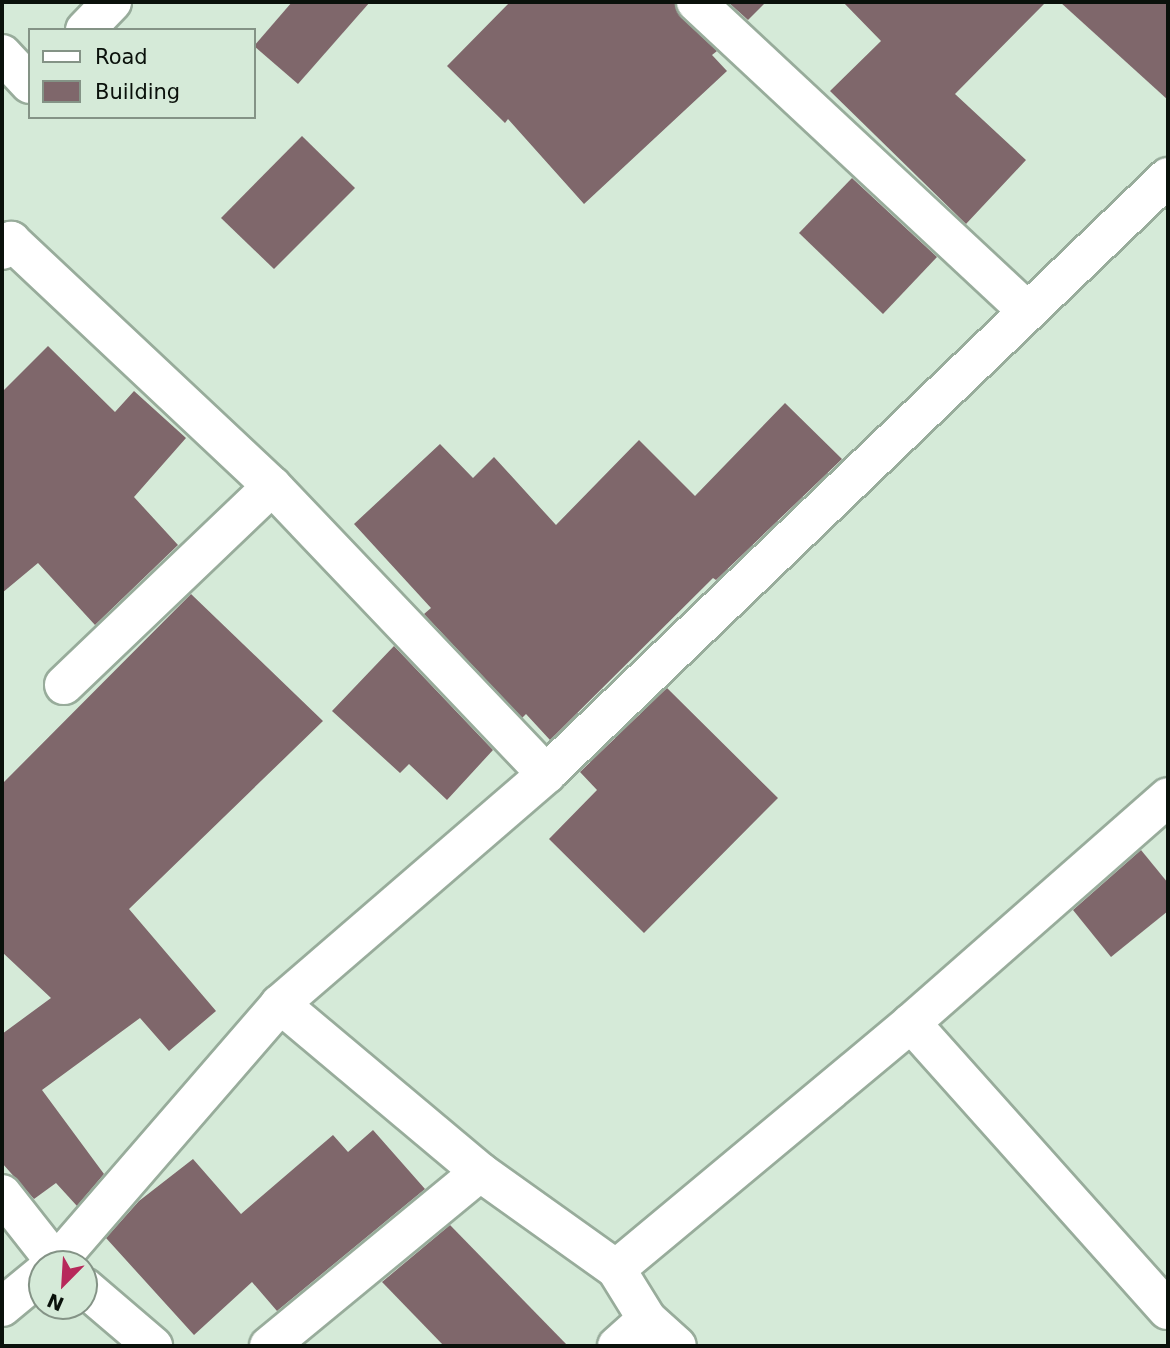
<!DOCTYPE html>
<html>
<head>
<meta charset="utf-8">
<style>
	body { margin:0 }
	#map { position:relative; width:1170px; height:1348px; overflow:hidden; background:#d5ead8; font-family:"DejaVu Sans",sans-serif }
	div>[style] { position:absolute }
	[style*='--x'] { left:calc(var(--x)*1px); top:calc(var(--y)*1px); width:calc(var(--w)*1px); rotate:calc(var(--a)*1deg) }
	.building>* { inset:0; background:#7f676b }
	.roads { filter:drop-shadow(2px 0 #98ac9b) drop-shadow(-2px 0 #98ac9b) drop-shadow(0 2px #98ac9b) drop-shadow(0 -2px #98ac9b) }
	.street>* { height:38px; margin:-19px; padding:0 19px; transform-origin:19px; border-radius:19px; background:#fff }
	span { translate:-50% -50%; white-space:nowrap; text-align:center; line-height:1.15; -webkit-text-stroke:5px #d5ead8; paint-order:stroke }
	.frame { position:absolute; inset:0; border:4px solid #0a110b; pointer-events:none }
	.legend { position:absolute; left:28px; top:28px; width:228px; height:91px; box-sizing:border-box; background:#d5ead8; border:2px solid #849386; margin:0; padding:9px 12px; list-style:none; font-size:21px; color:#0a110b }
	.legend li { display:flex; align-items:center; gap:14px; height:35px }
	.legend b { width:35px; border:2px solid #849386 }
	.north { position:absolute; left:28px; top:1250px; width:70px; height:70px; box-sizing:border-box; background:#d5ead8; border:2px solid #849386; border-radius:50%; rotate:204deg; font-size:19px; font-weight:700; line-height:28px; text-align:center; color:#0a110b }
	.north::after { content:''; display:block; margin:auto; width:24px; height:32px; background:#b7295b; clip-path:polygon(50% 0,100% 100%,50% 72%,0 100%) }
</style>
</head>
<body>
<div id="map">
	<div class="building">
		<i style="clip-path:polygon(292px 2px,370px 2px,298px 84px,254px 46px)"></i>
		<i style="clip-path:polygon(510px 2px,675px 2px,681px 17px,717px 51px,712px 55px,727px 71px,584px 204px,508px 119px,505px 123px,447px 66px)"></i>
		<i style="clip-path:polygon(728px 2px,766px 2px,748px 20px)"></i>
		<i style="clip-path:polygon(843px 2px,1046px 2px,955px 94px,1026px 160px,966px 224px,830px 91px,881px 41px)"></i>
		<i style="clip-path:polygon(1060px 2px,1168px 2px,1168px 100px)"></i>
		<i style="clip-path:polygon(302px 136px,355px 188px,274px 269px,221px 218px)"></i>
		<i style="clip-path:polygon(852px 178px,937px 257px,883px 314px,799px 233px)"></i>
		<i style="clip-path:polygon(48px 346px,115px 412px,134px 391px,186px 438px,134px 497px,178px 545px,95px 625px,38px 563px,2px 593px,2px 392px)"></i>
		<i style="clip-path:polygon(785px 403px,842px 459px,716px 580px,713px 578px,550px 740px,526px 714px,522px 718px,424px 614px,431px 608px,354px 524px,440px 444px,473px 478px,494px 457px,556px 525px,639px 440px,695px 496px)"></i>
		<i style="clip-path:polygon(191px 594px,323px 721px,129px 909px,216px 1011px,169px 1051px,140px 1018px,42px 1090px,104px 1174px,77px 1206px,56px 1183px,34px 1199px,2px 1163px,2px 1034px,51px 998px,2px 952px,2px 784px)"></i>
		<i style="clip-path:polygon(394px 646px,493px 750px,447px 800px,409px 764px,400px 773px,332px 711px)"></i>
		<i style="clip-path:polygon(667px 688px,778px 798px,644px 933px,549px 839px,597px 790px,580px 772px)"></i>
		<i style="clip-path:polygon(1141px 850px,1168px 883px,1168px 911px,1111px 957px,1073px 910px)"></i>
		<i style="clip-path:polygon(373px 1130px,425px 1189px,277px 1311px,252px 1282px,194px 1335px,106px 1238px,139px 1201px,193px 1159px,241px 1214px,333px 1135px,348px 1152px)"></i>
		<i style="clip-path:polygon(450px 1225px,568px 1346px,444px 1346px,382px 1282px)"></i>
	</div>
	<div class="roads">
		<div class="street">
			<i style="--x:696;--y:2;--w:451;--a:43"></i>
			<i style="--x:85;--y:30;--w:39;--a:-46"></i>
			<i style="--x:2;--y:54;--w:41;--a:47"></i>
			<i style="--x:2;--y:250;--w:13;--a:-45"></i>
			<i style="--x:11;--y:241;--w:358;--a:43.2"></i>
			<i style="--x:272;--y:486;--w:398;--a:46.4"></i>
			<i style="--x:64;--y:685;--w:288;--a:-43.7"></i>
			<i style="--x:280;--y:1004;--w:261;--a:40"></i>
			<i style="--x:480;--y:1172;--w:167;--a:35.5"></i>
			<i style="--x:616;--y:1269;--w:59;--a:58.2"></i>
			<i style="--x:647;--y:1319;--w:40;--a:42"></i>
			<i style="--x:911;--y:1023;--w:385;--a:48.2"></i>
			<i style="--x:2;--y:1194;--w:89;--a:51.8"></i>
			<i style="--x:55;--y:1264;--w:344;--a:-49.1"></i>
			<i style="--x:280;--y:1004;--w:352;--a:-40.8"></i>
			<i style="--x:546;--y:774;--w:862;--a:-43.83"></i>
			<i style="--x:616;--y:1269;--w:384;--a:-39.8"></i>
			<i style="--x:911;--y:1023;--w:342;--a:-41.3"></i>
			<i style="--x:84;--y:1287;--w:91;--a:40.5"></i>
			<i style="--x:2;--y:1307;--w:52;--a:-39.5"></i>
			<i style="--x:269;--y:1346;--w:273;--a:-39.5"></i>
			<i style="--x:617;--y:1346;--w:40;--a:-42"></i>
		</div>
	</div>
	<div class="frame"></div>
	<ul class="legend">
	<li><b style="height:9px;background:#fff"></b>Road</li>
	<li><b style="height:19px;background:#7f676b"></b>Building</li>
	</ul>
	<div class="north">N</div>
</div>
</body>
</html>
